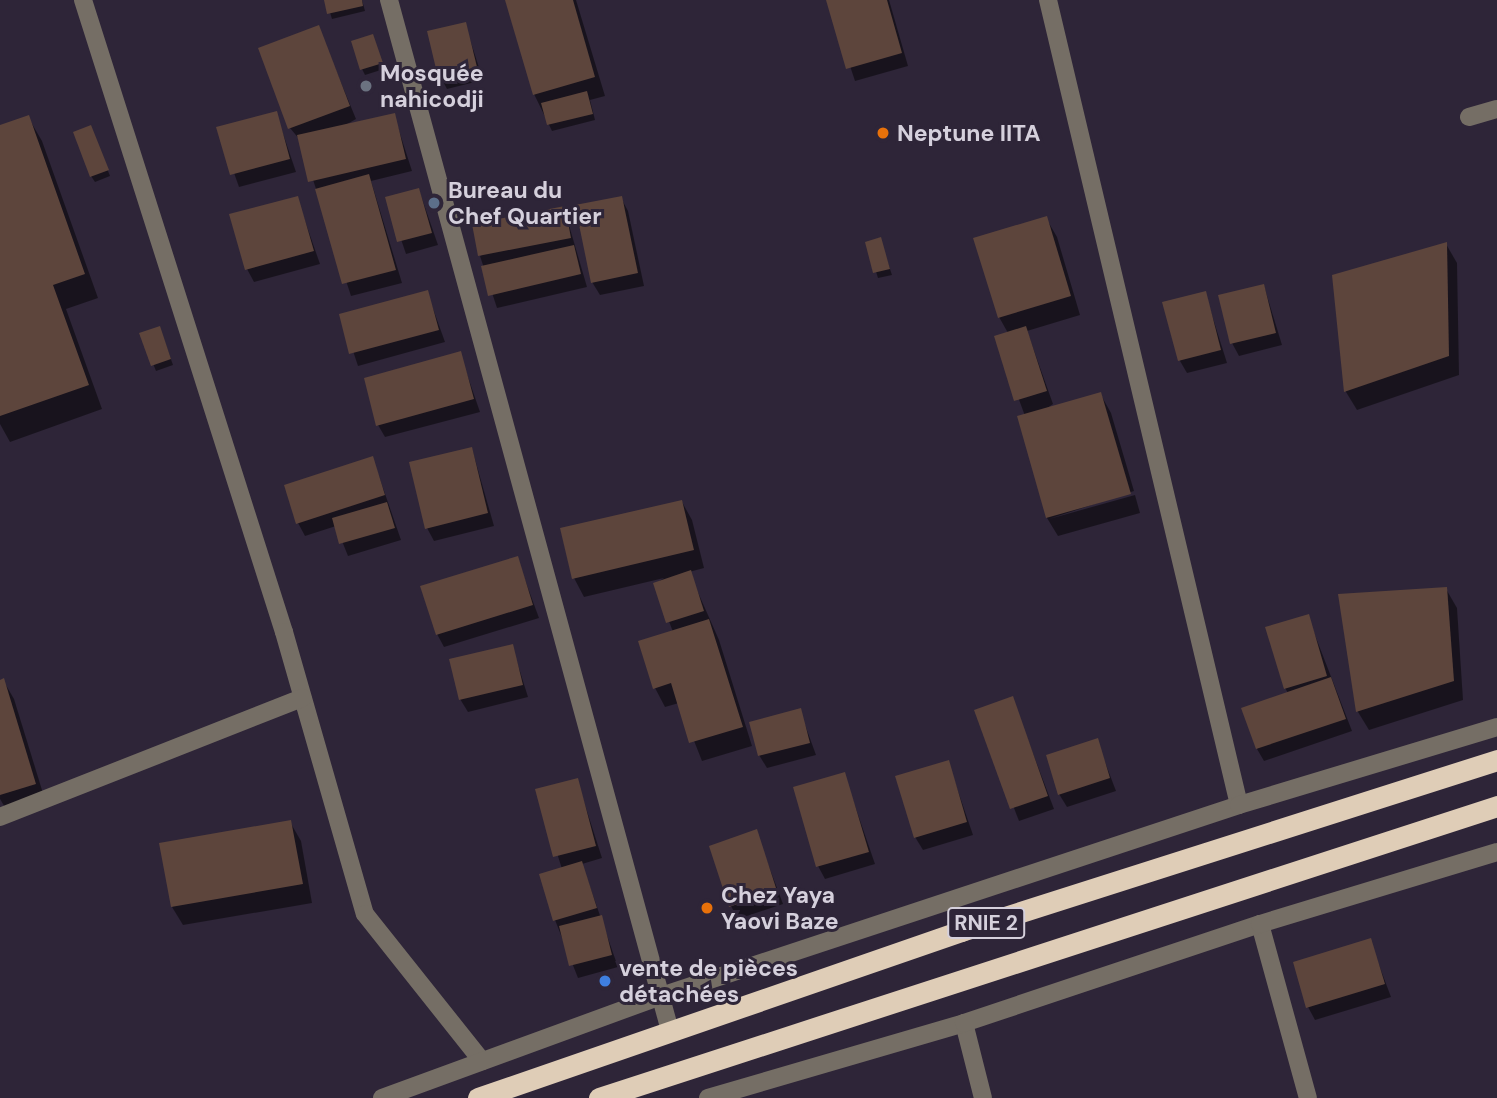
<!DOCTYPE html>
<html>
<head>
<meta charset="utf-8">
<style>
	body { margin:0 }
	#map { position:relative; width:1497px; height:1098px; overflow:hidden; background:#2e2538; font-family:"DM Sans",sans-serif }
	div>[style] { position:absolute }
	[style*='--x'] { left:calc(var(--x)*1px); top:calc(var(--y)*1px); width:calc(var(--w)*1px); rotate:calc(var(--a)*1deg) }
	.shadow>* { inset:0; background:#0007 }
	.building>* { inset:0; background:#5d453c }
	.minor>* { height:18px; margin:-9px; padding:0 9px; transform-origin:9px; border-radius:9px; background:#756e65 }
	.highway>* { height:21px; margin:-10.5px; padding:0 10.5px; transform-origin:10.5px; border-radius:10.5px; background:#dfcdb7 }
	.dots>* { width:19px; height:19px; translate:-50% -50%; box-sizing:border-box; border:4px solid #2e2538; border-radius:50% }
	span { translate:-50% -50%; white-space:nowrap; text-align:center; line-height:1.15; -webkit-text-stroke:6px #2e2538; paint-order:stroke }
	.shield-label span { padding:2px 5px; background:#2e2538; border:2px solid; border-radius:5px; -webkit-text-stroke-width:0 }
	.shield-label { font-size:21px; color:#d5d0dc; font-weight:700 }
	.poi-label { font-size:23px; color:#d5d0dc; font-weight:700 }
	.left { translate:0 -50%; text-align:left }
</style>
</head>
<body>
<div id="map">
	<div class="shadow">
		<i style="clip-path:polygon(326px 0,362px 0,365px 11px,332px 19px)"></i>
		<i style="clip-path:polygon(507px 0,576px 0,605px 96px,590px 100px,595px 120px,552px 131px,534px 94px)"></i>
		<i style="clip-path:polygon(828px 0,889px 0,908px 66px,855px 81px)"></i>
		<i style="clip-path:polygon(465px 24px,483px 80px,447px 89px,440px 76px)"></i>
		<i style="clip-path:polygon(318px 27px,356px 119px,342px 127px,394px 115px,412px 171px,371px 181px,402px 283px,351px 296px,300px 140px,290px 128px)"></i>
		<i style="clip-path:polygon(375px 42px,384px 69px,365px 75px,362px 69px)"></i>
		<i style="clip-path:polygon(276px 113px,296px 172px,239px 187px,218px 128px)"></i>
		<i style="clip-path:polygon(28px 117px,42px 141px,98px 298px,66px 309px,102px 409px,10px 442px,0 424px,0 127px)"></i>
		<i style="clip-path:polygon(91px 127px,110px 176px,95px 182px,91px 176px)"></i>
		<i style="clip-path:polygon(419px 190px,438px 245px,406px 254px,387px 198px)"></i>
		<i style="clip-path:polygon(297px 198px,320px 264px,254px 282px,247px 269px)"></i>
		<i style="clip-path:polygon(621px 198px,628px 211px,644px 286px,600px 295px,592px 282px)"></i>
		<i style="clip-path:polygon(564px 208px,587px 287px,497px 308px,480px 256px)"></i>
		<i style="clip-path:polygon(1046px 218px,1057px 237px,1080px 315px,1027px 331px,1053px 404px,1043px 411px,1101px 395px,1111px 413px,1134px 491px,1049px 519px,1135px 495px,1140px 513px,1058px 536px,1047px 518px,1025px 416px,996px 337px,1008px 333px,999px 317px)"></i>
		<i style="clip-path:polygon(880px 239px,892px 275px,878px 278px,867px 243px)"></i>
		<i style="clip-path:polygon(1446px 244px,1457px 263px,1459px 375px,1357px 410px,1346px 392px,1333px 276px)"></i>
		<i style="clip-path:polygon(1264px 286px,1282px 345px,1239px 356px,1232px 343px)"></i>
		<i style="clip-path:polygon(427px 292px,445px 342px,358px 366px,341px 315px)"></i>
		<i style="clip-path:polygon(1205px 293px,1227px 363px,1187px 373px,1180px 361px)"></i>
		<i style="clip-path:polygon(141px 334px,162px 334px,173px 365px,156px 371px)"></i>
		<i style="clip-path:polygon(460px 354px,480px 412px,385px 437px,378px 425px)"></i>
		<i style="clip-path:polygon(472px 449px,494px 526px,434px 541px,427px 528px)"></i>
		<i style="clip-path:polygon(373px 459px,401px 540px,348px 556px,336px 526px,305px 536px,298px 523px)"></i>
		<i style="clip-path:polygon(682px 502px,692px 520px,704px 568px,689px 572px,719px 640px,752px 746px,702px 761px,679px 703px,665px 707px,655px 688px,673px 632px,655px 584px,664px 578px,584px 597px,574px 578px)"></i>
		<i style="clip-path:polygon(517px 558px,539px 618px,444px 647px,437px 634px)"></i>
		<i style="clip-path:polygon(1446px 589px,1457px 608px,1463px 700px,1369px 730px,1358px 712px,1340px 596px)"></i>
		<i style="clip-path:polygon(1308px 617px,1352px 731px,1264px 761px,1257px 749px,1288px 693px,1285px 688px)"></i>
		<i style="clip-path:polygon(512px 646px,528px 697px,468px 712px,460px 699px)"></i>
		<i style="clip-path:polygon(3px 680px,14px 699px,46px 803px,9px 814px,0 799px)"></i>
		<i style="clip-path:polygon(1012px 698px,1054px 809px,1019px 821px,977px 711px)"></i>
		<i style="clip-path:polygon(800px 711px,816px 755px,767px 768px,759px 755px)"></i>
		<i style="clip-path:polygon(1097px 741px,1116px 791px,1067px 807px,1059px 794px)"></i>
		<i style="clip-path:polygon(948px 762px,973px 835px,923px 850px,915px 837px)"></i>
		<i style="clip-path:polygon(844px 774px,875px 864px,825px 879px,818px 866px)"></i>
		<i style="clip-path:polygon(577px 780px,602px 858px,582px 864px,618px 967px,578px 978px,555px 920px,562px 869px,537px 790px)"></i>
		<i style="clip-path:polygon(290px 822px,301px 841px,312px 903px,183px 925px,172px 907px)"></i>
		<i style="clip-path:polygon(756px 832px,783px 904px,738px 919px,731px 906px)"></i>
		<i style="clip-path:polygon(1370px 941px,1391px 997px,1315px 1020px,1308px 1007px)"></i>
	</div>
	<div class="building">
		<i style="clip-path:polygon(324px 0,362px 0,363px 6px,327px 14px)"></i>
		<i style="clip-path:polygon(505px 0,573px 0,595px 77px,533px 95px)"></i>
		<i style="clip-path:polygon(826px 0,887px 0,902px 53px,846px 69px)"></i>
		<i style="clip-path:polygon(466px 22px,477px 67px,438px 77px,427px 31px)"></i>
		<i style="clip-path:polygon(319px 25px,350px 106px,288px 129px,258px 48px)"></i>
		<i style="clip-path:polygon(373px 34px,383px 63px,360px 70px,351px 41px)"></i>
		<i style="clip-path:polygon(587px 91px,593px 114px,547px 125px,541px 103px)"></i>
		<i style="clip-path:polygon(277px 111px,290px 159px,230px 175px,216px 127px)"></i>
		<i style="clip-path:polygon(395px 113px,406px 159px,308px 182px,297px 135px)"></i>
		<i style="clip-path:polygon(29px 115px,85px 274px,53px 285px,89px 385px,0 416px,0 125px)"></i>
		<i style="clip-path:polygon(91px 125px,109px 170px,90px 177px,73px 132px)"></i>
		<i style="clip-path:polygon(369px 174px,396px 270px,342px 284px,315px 189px)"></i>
		<i style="clip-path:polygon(419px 188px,432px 233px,397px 242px,385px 197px)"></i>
		<i style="clip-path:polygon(298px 196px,314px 251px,245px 270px,229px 214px)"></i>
		<i style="clip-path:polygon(622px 196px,638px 273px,591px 283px,575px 205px)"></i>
		<i style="clip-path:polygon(565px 206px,571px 238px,478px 256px,472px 224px)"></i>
		<i style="clip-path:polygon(1047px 216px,1071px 296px,998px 318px,973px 238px)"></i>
		<i style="clip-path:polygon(881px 237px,890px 269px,873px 273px,865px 242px)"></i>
		<i style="clip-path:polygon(1447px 242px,1449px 356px,1344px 392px,1332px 275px)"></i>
		<i style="clip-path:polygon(574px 245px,581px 274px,488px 296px,481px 266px)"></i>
		<i style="clip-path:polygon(1264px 284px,1276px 333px,1230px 344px,1218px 295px)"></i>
		<i style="clip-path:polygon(428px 290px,439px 330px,349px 354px,339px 314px)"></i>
		<i style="clip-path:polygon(1206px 291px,1221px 350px,1178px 361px,1162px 302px)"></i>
		<i style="clip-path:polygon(160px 326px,171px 359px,151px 366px,139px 333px)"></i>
		<i style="clip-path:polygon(1026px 326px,1047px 391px,1014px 401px,994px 336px)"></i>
		<i style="clip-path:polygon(461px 351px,474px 399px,376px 426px,364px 378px)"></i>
		<i style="clip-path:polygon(1101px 392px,1131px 494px,1046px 518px,1017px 416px)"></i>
		<i style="clip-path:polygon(472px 447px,488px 513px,425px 529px,409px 462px)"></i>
		<i style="clip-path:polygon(373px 456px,385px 495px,296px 524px,284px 485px)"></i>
		<i style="clip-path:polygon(682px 500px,694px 550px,572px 579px,560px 528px)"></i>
		<i style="clip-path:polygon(387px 502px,395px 528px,339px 544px,332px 518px)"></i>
		<i style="clip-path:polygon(518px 556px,533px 605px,436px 635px,420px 586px)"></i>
		<i style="clip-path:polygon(691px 570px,704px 611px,666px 623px,653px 583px)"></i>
		<i style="clip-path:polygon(1447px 587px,1454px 681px,1356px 712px,1338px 594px)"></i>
		<i style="clip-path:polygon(1309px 614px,1327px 676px,1284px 689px,1265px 627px)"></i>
		<i style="clip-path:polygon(709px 619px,743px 727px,689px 743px,671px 683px,653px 689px,638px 641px)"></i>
		<i style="clip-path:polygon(513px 644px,523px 685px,459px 700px,449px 659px)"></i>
		<i style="clip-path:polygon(1331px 677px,1346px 719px,1256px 749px,1241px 708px)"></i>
		<i style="clip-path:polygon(4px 678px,36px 784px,0 795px,0 680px)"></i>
		<i style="clip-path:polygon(1013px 696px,1048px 796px,1010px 809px,974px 710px)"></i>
		<i style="clip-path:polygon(801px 708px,810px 743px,758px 756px,749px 722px)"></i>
		<i style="clip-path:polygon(1098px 738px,1110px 778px,1058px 795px,1046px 755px)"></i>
		<i style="clip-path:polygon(949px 760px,967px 822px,914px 838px,895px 776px)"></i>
		<i style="clip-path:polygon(845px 772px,869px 852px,816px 867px,793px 787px)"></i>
		<i style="clip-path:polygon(578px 778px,596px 846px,553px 857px,535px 789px)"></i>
		<i style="clip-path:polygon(291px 820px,303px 884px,171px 907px,159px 843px)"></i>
		<i style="clip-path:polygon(757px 829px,777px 891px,729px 907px,709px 846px)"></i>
		<i style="clip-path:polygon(582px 861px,597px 908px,553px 921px,539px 874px)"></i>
		<i style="clip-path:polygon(602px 915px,612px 955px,569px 966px,559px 926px)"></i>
		<i style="clip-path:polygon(1371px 938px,1385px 984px,1306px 1008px,1293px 962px)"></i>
	</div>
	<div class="minor">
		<i style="--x:83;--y:0;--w:663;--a:72.36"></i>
		<i style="--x:284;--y:632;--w:293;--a:74"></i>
		<i style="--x:365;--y:914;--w:188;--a:51.5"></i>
		<i style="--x:389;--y:0;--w:1069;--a:74.75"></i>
		<i style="--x:1048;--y:0;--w:827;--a:76.65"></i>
		<i style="--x:1469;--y:117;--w:29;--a:-16"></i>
		<i style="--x:0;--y:817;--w:325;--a:-21.5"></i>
		<i style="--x:1260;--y:924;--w:180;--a:74.6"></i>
		<i style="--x:964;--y:1023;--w:77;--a:75.8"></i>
		<i style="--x:382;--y:1098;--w:294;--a:-20.1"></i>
		<i style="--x:658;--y:997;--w:612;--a:-18.29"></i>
		<i style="--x:1239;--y:805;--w:270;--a:-16.8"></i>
		<i style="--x:708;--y:1098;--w:267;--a:-16.3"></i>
		<i style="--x:964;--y:1023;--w:312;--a:-18.5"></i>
		<i style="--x:1260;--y:924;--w:248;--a:-16.9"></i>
	</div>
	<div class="highway">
		<i style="--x:478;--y:1098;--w:511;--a:-19.07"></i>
		<i style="--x:961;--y:931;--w:563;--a:-17.69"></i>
		<i style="--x:599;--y:1098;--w:944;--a:-18.01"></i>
	</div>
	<div class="dots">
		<i style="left:366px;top:86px;background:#6b7280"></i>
		<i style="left:883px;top:133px;background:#e8710a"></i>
		<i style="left:434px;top:203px;background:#5c6f8a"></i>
		<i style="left:707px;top:908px;background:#e8710a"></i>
		<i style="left:605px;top:981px;background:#3f7fe0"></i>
	</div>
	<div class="shield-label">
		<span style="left:986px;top:923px">RNIE 2</span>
	</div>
	<div class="poi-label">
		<span class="left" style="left:380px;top:86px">Mosquée<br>nahicodji</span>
		<span class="left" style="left:897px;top:133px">Neptune IITA</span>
		<span class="left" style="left:448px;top:203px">Bureau du<br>Chef Quartier</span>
		<span class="left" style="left:721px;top:908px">Chez Yaya<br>Yaovi Baze</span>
		<span class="left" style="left:619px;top:981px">vente de pièces<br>détachées</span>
	</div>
</div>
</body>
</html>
